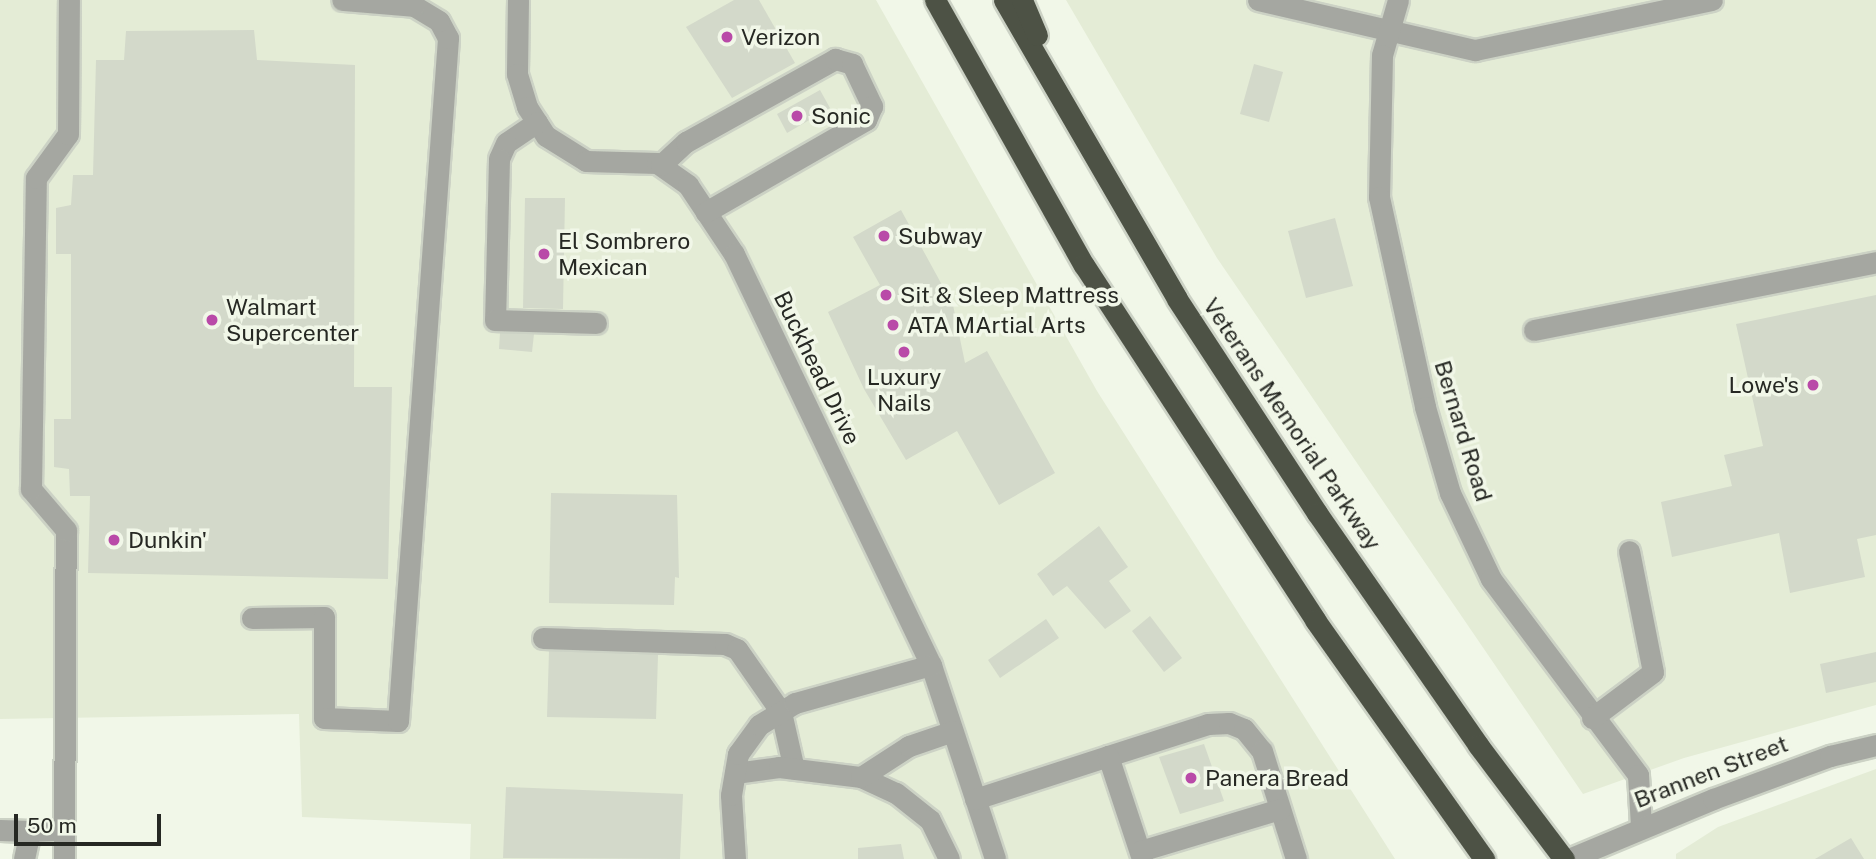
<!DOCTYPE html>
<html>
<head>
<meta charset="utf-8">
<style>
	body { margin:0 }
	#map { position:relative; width:1876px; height:859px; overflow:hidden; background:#f1f7e8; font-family:"Public Sans",sans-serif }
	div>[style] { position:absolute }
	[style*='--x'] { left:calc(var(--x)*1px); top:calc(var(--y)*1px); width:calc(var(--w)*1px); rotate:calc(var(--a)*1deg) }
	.built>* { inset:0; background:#e4ecd6 }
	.building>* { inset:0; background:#d3d9ca }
	.roads { filter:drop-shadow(2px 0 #ccd2c5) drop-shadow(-2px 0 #ccd2c5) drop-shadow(0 2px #ccd2c5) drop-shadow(0 -2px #ccd2c5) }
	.minor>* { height:21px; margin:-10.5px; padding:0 10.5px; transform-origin:10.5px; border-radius:10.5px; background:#a5a7a1 }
	.highway>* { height:21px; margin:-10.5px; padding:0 10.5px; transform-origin:10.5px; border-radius:10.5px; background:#4d5245 }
	.dots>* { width:19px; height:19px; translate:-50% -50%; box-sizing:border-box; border:4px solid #f1f7e8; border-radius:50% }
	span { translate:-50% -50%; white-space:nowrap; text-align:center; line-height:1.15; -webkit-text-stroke:7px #f1f7e8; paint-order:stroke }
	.poi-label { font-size:23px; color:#262823 }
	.left { translate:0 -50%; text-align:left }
	.right { translate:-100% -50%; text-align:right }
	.street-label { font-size:23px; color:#262823 }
	.scale { position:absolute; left:14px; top:814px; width:147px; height:32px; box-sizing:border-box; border:4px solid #262823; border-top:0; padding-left:9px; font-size:21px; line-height:24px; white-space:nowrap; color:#262823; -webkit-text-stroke:5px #f1f7e8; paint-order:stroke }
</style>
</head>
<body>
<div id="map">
	<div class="built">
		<i style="clip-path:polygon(0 0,876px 0,1097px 391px,1395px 859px,470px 859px,471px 824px,302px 817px,299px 714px,0 719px)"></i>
		<i style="clip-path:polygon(1066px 0,1876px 0,1876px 705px,1684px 758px,1583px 794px,1217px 258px)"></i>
		<i style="clip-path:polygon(1876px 769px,1876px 859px,1676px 859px,1676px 854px,1718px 827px)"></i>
	</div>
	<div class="building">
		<i style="clip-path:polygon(734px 0,759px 0,795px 63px,732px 98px,686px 27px)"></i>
		<i style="clip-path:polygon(254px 30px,257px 60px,355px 65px,354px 387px,392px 387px,388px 579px,88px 573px,90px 496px,70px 496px,69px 469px,54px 467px,54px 419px,71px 419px,71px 254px,56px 254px,56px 208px,71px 205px,73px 175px,93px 175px,96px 60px,124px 60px,126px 31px)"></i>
		<i style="clip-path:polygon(1254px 64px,1283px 72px,1269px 122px,1240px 114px)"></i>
		<i style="clip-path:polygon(820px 90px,830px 108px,787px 133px,777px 114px)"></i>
		<i style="clip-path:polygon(525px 198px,565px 198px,563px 309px,523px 308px)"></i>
		<i style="clip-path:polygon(901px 210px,953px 305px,965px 363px,987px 351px,1055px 473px,999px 505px,957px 431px,906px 460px,864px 389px,828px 312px,880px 285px,853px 237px)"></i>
		<i style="clip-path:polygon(1335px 218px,1353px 286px,1306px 298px,1288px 231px)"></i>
		<i style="clip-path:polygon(1876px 295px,1876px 535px,1857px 539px,1865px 577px,1790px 593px,1779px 533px,1672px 557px,1661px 502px,1732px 486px,1724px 455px,1763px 446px,1736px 324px)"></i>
		<i style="clip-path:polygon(500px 333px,534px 334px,532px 352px,499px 349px)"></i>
		<i style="clip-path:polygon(551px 493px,677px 495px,679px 578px,675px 577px,674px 605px,549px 603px)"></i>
		<i style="clip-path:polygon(1099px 526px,1128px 567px,1109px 581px,1131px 611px,1105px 629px,1067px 586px,1053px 596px,1037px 574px)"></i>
		<i style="clip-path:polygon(1150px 616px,1182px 658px,1164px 672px,1132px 631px)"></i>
		<i style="clip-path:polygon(1046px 619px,1059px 638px,1000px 678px,988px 660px)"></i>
		<i style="clip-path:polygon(549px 651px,658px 655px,656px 719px,547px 717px)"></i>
		<i style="clip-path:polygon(1876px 652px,1876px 682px,1826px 693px,1820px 664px)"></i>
		<i style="clip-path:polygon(1204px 744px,1224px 801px,1180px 814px,1159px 757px)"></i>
		<i style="clip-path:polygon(506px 787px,683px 794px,680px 859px,503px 858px)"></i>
		<i style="clip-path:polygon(1851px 838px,1864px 859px,1815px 859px)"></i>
		<i style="clip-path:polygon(901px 844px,904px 859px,858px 859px,858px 848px)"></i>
	</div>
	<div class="roads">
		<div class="minor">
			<i style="--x:518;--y:0;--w:74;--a:90.8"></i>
			<i style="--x:517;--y:74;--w:34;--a:73"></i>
			<i style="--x:527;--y:107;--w:35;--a:57"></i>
			<i style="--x:546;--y:136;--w:47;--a:32"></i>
			<i style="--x:586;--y:161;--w:71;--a:1.6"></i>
			<i style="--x:657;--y:163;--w:38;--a:35"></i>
			<i style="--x:688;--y:185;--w:83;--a:56.3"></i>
			<i style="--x:734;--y:254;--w:456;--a:64.4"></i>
			<i style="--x:931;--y:665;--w:204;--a:71.7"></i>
			<i style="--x:1258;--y:0;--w:223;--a:13"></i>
			<i style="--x:1475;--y:50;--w:242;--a:-11.9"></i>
			<i style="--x:1398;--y:0;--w:57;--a:106.2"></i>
			<i style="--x:1382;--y:55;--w:142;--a:91.2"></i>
			<i style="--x:1379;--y:197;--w:215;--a:77.6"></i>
			<i style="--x:1425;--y:407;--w:90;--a:73.8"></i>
			<i style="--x:1450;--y:493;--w:95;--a:64.5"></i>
			<i style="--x:1491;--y:579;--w:245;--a:53.1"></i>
			<i style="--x:1638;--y:775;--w:51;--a:86.6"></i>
			<i style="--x:537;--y:122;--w:37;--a:146"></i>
			<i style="--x:506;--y:143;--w:17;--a:114"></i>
			<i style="--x:499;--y:159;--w:161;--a:91.4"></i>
			<i style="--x:495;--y:320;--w:101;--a:1.7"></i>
			<i style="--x:661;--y:165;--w:34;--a:-43"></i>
			<i style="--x:686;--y:142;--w:171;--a:-29.1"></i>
			<i style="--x:835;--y:59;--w:18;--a:16"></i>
			<i style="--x:852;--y:64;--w:47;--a:64.5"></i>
			<i style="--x:872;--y:106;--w:15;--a:113"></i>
			<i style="--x:866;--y:120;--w:185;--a:150.1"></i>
			<i style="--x:1534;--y:330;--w:349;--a:-11.2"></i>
			<i style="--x:252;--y:618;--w:72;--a:-0.8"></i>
			<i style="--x:324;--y:617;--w:101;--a:90"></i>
			<i style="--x:324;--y:718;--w:74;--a:2.3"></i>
			<i style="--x:398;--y:721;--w:685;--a:-85.81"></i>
			<i style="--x:448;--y:38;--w:19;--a:-118"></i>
			<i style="--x:439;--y:21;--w:29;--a:-149"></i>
			<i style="--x:414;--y:6;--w:72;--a:-175.2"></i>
			<i style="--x:543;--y:638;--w:182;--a:1.9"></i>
			<i style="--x:725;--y:644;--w:13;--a:23"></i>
			<i style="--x:737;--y:649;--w:77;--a:55.1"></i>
			<i style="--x:781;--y:712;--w:58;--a:77.2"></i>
			<i style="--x:1592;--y:718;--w:76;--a:-37"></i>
			<i style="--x:1653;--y:672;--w:123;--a:-101.2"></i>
			<i style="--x:1108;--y:756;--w:105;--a:-17.7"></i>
			<i style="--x:1208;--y:724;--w:21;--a:-3"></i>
			<i style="--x:1229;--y:723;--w:16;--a:22"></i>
			<i style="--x:1244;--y:729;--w:28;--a:51"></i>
			<i style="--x:1262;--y:751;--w:113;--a:72.5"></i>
			<i style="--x:735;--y:773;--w:44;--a:-7.8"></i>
			<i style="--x:779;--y:767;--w:83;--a:7"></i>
			<i style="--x:861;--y:777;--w:38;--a:25"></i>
			<i style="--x:896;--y:793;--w:43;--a:38.5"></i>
			<i style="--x:930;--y:820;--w:43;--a:64"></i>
			<i style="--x:861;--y:777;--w:57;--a:-32.9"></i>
			<i style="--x:909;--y:746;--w:46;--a:-18.8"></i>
			<i style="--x:975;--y:799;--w:140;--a:-17.9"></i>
			<i style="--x:1108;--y:756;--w:108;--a:71.7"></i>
			<i style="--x:0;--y:830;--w:30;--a:2"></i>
			<i style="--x:1140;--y:851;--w:146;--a:-16.7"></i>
			<i style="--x:24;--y:859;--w:29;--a:-78"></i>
			<i style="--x:30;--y:831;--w:34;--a:-2"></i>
			<i style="--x:64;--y:859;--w:329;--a:-89.7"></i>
			<i style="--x:66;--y:530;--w:54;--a:-130.5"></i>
			<i style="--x:31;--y:489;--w:311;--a:-89.1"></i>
			<i style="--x:36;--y:178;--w:54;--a:-54"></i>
			<i style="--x:68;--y:134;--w:134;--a:-89.6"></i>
			<i style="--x:735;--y:859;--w:64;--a:-93.6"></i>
			<i style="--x:731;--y:795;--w:42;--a:-80.3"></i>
			<i style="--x:738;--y:754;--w:36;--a:-54"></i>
			<i style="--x:759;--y:725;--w:42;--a:-31.4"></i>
			<i style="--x:795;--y:703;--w:141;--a:-15.6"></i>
			<i style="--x:1569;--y:859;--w:156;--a:-22.6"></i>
			<i style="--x:1713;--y:799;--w:125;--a:-20.2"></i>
			<i style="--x:1830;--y:756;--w:47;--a:-13.4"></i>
		</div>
		<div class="highway">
			<i style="--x:935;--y:0;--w:304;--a:60.7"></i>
			<i style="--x:1084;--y:265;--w:424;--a:56.9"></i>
			<i style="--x:1315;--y:620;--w:293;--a:54.7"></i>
			<i style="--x:1004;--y:0;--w:345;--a:59.9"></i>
			<i style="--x:1177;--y:299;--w:256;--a:56.8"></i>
			<i style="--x:1317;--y:513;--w:282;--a:55.2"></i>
			<i style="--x:1478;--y:745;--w:143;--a:53"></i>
			<i style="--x:1022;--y:0;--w:38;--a:67"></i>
		</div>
	</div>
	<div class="dots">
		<i style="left:727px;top:37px;background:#b94aa8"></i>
		<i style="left:797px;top:116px;background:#b94aa8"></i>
		<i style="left:884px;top:236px;background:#b94aa8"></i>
		<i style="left:544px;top:254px;background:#b94aa8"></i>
		<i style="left:886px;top:295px;background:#b94aa8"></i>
		<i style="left:212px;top:320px;background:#b94aa8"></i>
		<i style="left:893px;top:325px;background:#b94aa8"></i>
		<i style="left:904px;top:352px;background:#b94aa8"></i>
		<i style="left:1813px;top:385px;background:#b94aa8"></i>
		<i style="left:114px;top:540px;background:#b94aa8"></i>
		<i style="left:1191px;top:778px;background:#b94aa8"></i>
	</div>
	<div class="poi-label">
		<span class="left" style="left:741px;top:37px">Verizon</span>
		<span class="left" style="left:811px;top:116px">Sonic</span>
		<span class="left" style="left:898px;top:236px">Subway</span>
		<span class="left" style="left:558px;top:254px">El Sombrero<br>Mexican</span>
		<span class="left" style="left:900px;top:295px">Sit &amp; Sleep Mattress</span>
		<span class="left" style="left:226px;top:320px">Walmart<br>Supercenter</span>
		<span class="left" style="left:907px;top:325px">ATA MArtial Arts</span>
		<span style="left:904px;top:390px">Luxury<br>Nails</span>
		<span class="right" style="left:1799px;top:385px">Lowe's</span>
		<span class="left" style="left:128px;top:540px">Dunkin'</span>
		<span class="left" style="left:1205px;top:778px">Panera Bread</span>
	</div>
	<div class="street-label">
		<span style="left:817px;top:368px;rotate:64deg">Buckhead Drive</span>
		<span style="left:1292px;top:424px;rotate:56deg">Veterans Memorial Parkway</span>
		<span style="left:1463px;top:431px;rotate:73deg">Bernard Road</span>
		<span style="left:1711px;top:772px;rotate:-21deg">Brannen Street</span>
	</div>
	<div class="scale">50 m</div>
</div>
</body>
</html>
